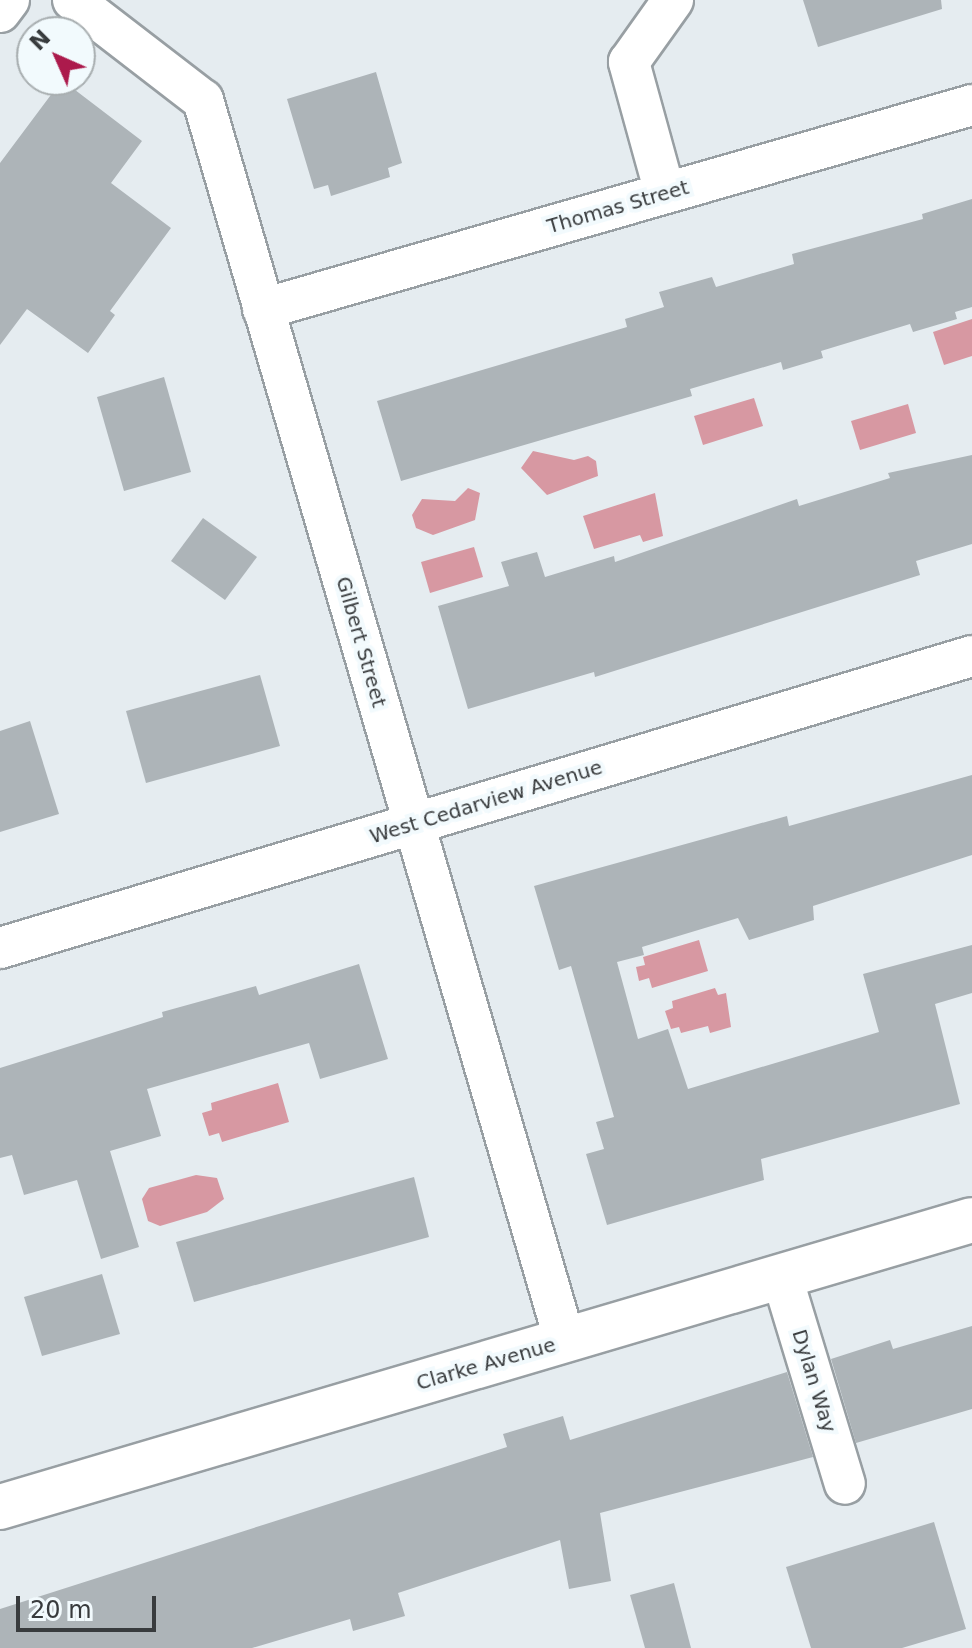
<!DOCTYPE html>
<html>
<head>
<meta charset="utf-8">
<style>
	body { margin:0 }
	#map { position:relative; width:972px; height:1648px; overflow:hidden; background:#e5ecf0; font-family:"DejaVu Sans",sans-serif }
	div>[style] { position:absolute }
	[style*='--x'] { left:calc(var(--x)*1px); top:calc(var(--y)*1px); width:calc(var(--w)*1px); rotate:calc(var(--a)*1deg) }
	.water>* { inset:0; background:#d798a2 }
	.building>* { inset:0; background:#adb4b8 }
	.roads { filter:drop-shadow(2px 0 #989fa3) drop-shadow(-2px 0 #989fa3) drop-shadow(0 2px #989fa3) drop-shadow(0 -2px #989fa3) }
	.street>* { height:40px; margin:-20px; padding:0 20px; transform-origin:20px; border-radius:20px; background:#fff }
	.secondary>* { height:44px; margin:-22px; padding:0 22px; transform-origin:22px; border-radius:22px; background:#fff }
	span { translate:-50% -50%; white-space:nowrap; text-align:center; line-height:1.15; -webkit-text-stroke:8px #f2fafd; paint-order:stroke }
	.street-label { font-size:20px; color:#383b3d }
	.north { position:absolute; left:16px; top:16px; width:80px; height:80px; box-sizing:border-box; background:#f2fafd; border:2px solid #a8aeb0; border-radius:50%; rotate:315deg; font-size:22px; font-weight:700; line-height:32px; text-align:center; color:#383b3d }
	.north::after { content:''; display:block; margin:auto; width:28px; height:36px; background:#ac1a4c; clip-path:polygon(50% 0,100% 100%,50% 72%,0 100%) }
	.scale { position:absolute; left:16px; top:1596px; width:140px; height:36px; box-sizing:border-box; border:4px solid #383b3d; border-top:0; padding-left:10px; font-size:24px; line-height:28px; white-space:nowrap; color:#383b3d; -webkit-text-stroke:6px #f2fafd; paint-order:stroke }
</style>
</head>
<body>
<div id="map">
	<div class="water">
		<i style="clip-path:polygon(972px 319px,972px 356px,944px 365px,933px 332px)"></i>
		<i style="clip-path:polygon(754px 398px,763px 426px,703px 445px,694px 416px)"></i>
		<i style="clip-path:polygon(908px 404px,916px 433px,860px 450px,851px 421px)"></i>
		<i style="clip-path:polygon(533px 451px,574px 460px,588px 456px,596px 461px,598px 476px,547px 495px,521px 468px)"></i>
		<i style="clip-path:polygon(468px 488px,480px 493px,475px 520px,433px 535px,416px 528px,412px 515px,422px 499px,455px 501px)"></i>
		<i style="clip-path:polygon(655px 493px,663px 536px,643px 542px,640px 535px,594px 549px,583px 516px)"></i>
		<i style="clip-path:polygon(474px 547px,483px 577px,430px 593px,421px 562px)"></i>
		<i style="clip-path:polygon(699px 940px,708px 971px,652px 988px,649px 978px,639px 981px,636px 967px,645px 965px,643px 957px)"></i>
		<i style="clip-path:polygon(715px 988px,718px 995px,726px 993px,731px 1027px,710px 1033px,708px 1026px,681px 1033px,679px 1027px,671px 1029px,665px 1011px,673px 1008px,672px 1001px)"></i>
		<i style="clip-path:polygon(278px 1083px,289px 1122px,222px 1142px,219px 1133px,209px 1136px,202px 1113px,212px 1110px,211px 1103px)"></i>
		<i style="clip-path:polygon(196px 1175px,217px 1178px,224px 1199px,207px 1212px,160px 1226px,148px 1221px,142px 1199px,149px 1188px)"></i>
	</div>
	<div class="building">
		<i style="clip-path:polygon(803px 0,941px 0,942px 9px,818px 47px)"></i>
		<i style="clip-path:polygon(376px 72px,402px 163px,388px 168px,390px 177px,331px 196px,328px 185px,314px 189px,287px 99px)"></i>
		<i style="clip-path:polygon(62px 80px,142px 141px,111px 183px,171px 228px,110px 311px,115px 315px,88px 353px,27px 309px,0 345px,0 163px)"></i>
		<i style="clip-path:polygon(972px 199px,972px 307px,955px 312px,957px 319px,913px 332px,910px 324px,821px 351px,823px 358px,783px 370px,781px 362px,690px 389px,692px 396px,401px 481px,377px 401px,627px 327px,625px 319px,664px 307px,659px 292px,712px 277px,716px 287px,794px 264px,792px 254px,923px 219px,922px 214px)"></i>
		<i style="clip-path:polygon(164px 377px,191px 472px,124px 491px,97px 397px)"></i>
		<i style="clip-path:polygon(972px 455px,972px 544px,916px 561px,920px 575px,595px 677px,594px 672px,468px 709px,438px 606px,509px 586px,501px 562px,537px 552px,545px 577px,614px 556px,615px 562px,797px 499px,799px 506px,890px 478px,888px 473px)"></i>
		<i style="clip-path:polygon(203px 518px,257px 557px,225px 600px,171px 561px)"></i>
		<i style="clip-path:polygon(260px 675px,280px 746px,146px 783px,126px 711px)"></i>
		<i style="clip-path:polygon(30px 721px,59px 814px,0 832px,0 731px)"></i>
		<i style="clip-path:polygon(972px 775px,972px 855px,813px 906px,814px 920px,749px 940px,738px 918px,642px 947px,644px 955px,617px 962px,638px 1039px,668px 1029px,688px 1089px,879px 1032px,863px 974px,972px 945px,972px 993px,935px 1004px,960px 1104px,761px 1159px,764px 1180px,607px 1225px,586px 1154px,604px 1149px,596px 1122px,614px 1117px,571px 966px,559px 970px,534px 886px,787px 816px,789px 826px)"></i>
		<i style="clip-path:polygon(359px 964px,388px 1059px,320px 1079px,309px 1043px,147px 1089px,161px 1136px,110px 1151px,139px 1247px,101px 1259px,77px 1180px,24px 1195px,12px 1155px,0 1158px,0 1068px,163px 1017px,162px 1012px,256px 986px,259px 995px)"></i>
		<i style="clip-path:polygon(414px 1177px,429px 1237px,194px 1302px,176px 1242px)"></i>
		<i style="clip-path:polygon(102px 1274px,120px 1334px,42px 1356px,24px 1297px)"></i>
		<i style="clip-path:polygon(972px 1326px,972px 1409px,856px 1443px,831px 1359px,890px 1340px,893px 1349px)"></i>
		<i style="clip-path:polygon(787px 1372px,813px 1457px,600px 1513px,611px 1581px,569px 1589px,560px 1540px,398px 1593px,405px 1616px,353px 1631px,350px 1619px,252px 1648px,0 1648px,0 1609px,507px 1447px,503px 1434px,563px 1416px,570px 1440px)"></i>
		<i style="clip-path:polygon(934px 1522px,966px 1629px,902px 1648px,811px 1648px,786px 1567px)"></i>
		<i style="clip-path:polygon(674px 1583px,691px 1648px,645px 1648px,630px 1595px)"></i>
	</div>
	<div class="roads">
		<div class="street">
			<i style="--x:73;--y:0;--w:164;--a:37.6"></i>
			<i style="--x:203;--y:100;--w:1293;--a:73.74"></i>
			<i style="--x:0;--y:12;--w:15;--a:-53"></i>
			<i style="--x:665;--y:193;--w:136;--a:-105.4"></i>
			<i style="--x:629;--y:62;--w:76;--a:-54.6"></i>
			<i style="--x:263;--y:309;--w:738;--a:-16.05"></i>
			<i style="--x:0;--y:948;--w:1015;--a:-16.72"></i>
			<i style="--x:782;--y:1277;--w:216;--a:73.1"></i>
		</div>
		<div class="secondary">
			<i style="--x:0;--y:1507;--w:1013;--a:-16.45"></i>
		</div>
	</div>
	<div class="street-label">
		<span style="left:618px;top:207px;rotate:-16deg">Thomas Street</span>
		<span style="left:361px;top:642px;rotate:74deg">Gilbert Street</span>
		<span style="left:486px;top:802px;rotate:-17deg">West Cedarview Avenue</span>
		<span style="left:486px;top:1364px;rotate:-16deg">Clarke Avenue</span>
		<span style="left:814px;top:1381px;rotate:73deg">Dylan Way</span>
	</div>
	<div class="north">N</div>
	<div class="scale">20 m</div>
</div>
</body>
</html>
